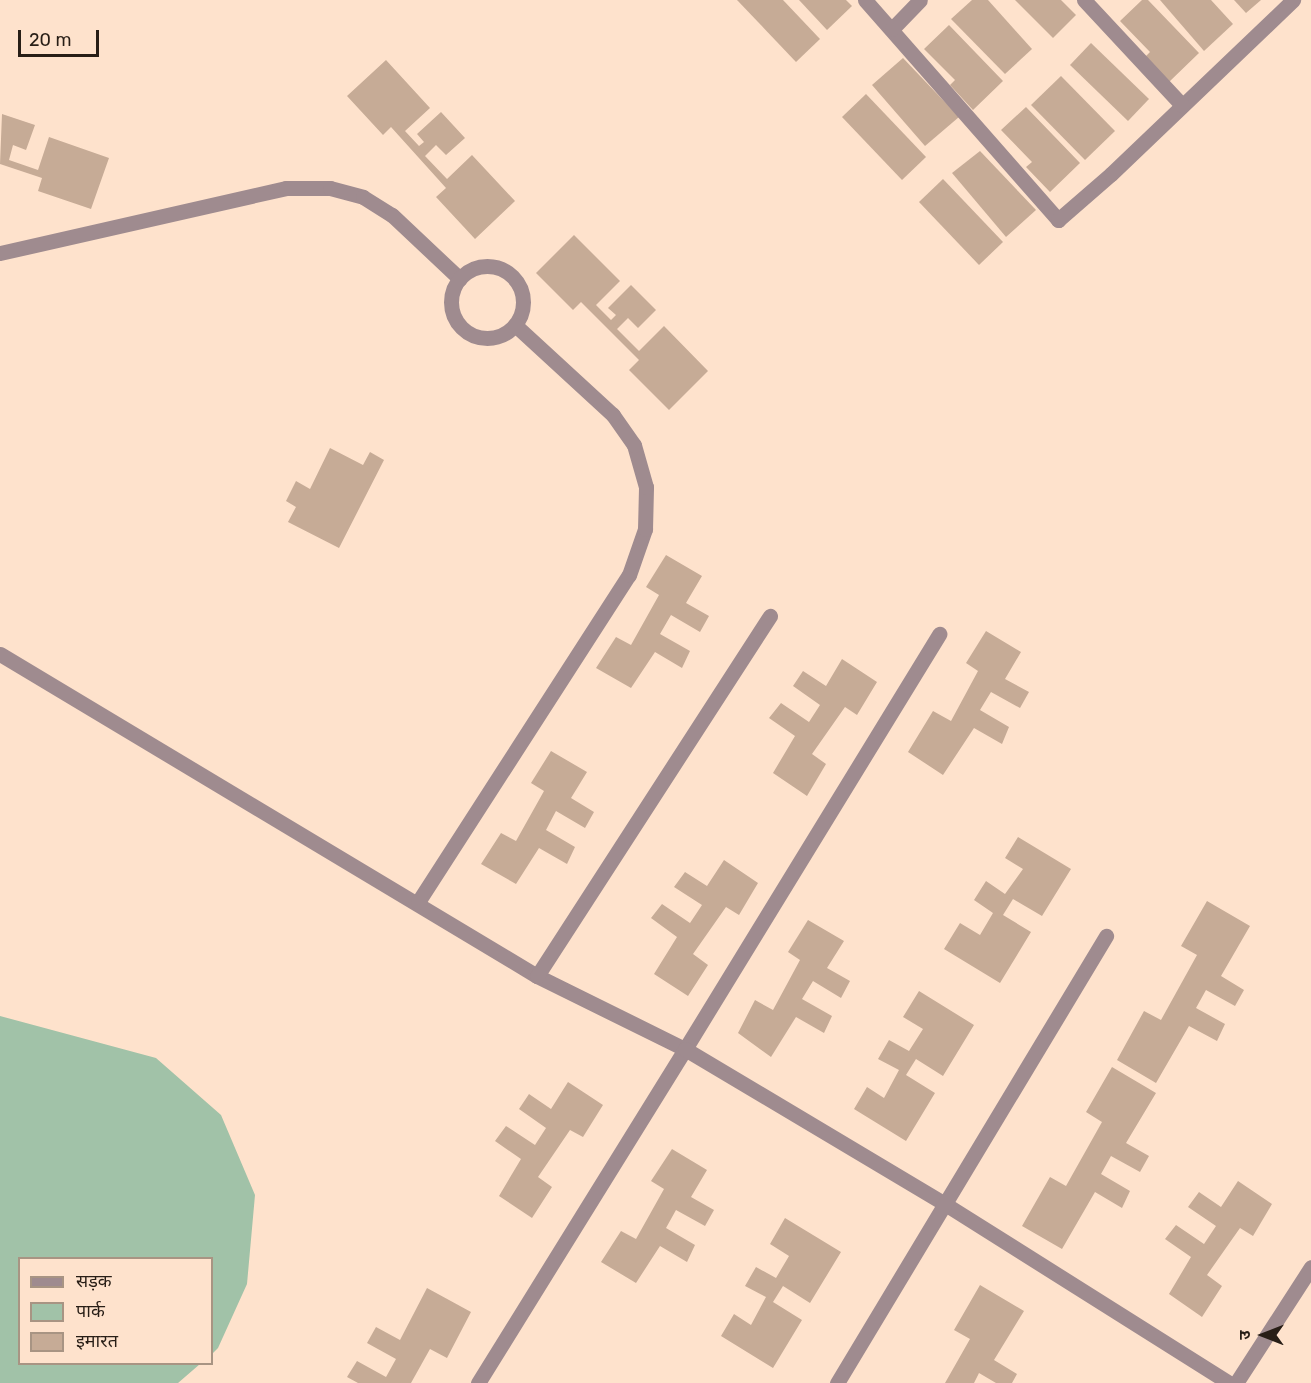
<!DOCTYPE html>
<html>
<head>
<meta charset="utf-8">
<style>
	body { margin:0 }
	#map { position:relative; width:1311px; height:1383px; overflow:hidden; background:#fee2cc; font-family:Rubik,"Noto Sans Devanagari",sans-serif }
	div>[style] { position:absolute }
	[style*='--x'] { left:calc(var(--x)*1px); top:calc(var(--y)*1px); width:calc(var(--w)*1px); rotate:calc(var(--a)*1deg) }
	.green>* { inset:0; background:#a1c2a8 }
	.building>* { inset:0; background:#c6ab96 }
	.street>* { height:15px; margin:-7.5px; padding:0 7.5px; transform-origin:7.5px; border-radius:7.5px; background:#9f8b8f }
	.street>.ring { margin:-7.5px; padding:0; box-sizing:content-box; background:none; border:15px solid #9f8b8f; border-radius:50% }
	span { translate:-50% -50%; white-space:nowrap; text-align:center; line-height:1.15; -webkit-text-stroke:5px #fee2cc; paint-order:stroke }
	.legend { position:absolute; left:18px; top:1257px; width:195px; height:108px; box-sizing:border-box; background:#fee2cc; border:2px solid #a89483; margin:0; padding:8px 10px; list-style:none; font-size:18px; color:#281e16 }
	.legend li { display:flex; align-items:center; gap:12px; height:30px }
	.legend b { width:30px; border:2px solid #a89483 }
	.north { position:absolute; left:1233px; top:1305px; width:60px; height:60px; -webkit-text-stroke:4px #fee2cc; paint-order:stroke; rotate:270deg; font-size:16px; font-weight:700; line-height:24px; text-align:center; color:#281e16 }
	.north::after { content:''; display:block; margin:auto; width:21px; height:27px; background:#281e16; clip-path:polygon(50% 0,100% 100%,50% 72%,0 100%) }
	.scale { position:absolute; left:18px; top:30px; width:81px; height:27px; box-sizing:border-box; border:3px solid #281e16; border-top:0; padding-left:8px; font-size:18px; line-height:21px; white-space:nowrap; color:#281e16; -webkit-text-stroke:4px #fee2cc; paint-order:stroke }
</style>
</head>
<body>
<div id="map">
	<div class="green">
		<i style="clip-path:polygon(0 1016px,156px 1058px,221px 1115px,255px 1195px,247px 1284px,218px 1348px,212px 1354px,212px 1258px,20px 1258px,20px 1364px,200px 1364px,178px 1383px,0 1383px)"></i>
	</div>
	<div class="building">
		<i style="clip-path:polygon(737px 0,783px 0,820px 39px,796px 62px)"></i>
		<i style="clip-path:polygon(799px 0,846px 0,852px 6px,827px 30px)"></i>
		<i style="clip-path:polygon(972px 0,988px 0,1032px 49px,1005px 74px,951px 19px)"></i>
		<i style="clip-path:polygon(1015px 0,1061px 0,1076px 15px,1053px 38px)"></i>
		<i style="clip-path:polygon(1142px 0,1148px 0,1199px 53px,1169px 82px,1145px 57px,1150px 52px,1120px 21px)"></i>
		<i style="clip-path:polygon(1160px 0,1211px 0,1233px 24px,1204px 51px)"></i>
		<i style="clip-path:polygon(1234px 0,1261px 0,1246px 13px)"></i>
		<i style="clip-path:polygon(949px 25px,1003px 81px,973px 110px,950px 85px,955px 80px,924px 49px)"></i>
		<i style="clip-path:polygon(1091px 43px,1149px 99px,1128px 121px,1070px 65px)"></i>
		<i style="clip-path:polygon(903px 58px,959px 117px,925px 146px,872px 85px)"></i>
		<i style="clip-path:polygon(386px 60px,430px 108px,405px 131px,419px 146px,424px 142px,417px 134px,441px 112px,465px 138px,446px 155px,436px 145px,425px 156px,447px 179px,472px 155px,515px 201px,475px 239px,436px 197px,446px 188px,391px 127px,383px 135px,347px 96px)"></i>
		<i style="clip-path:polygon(1061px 76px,1115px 131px,1085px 160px,1031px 105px)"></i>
		<i style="clip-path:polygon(866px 94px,926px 157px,902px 180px,842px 117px)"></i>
		<i style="clip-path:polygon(1026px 107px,1080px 163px,1050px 192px,1026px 167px,1032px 162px,1001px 130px)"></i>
		<i style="clip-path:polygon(2px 114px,35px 125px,26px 150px,13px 145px,9px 160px,38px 170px,49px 137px,109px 158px,91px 209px,38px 191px,42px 178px,0 164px)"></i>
		<i style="clip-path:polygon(980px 151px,1036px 210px,1006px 237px,952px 173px)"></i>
		<i style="clip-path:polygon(943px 179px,1003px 242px,979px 265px,919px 202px)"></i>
		<i style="clip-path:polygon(574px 235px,620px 281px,596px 305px,611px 320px,616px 315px,608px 308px,631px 285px,656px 310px,638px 328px,628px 318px,617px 329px,639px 351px,664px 326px,708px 371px,669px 410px,629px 370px,639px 360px,581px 302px,573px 310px,536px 273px)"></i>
		<i style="clip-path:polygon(330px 448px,363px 465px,370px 452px,384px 460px,339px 548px,288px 522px,296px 507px,286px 501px,296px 481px,310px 489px)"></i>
		<i style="clip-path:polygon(666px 555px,702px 576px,686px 603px,709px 616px,700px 632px,671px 615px,660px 634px,690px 651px,682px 668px,655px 652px,631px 688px,596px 668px,616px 637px,631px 645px,659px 595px,646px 587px)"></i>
		<i style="clip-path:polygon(986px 631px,1021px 652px,1005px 679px,1029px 692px,1020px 708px,991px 692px,980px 710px,1009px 727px,1002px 744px,974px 728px,943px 775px,908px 752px,933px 711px,951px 721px,978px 671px,966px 663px)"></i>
		<i style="clip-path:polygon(842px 659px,877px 682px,857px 715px,845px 707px,812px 754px,826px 764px,807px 796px,773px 773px,795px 736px,769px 718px,781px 703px,809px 722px,820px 705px,793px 686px,803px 671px,826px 686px)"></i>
		<i style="clip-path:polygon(551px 751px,587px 772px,571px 798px,594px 812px,585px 828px,556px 811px,546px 830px,575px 847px,567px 864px,539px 848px,516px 884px,481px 864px,501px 833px,516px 841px,544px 791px,531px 783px)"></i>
		<i style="clip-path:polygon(1018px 837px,1071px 869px,1042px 916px,1013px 899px,1003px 915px,1031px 932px,1000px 983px,944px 949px,960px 923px,980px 935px,993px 913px,974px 900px,986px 881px,1005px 894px,1023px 869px,1005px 858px)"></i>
		<i style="clip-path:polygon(724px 860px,758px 883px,739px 915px,726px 907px,693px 954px,708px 965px,688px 996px,654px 974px,677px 937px,651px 918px,662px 904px,690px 923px,702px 905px,674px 887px,685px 872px,707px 886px)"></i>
		<i style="clip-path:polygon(1207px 901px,1250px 926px,1221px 976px,1244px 990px,1235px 1006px,1206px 990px,1196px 1008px,1225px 1024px,1217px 1041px,1189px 1026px,1156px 1083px,1117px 1060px,1144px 1011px,1161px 1020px,1197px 955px,1181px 946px)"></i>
		<i style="clip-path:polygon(808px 920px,844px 941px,827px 968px,850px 981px,841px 998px,813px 981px,802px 999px,832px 1016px,824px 1033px,796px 1017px,771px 1057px,738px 1033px,755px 1000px,773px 1010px,800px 960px,788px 952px)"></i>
		<i style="clip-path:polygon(919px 991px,974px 1025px,943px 1076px,916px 1059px,906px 1075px,935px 1093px,906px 1141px,854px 1109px,867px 1087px,884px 1098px,899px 1070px,878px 1059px,889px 1040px,909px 1051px,923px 1029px,903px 1017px)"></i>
		<i style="clip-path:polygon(1112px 1067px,1156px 1093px,1126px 1143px,1149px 1156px,1140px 1172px,1111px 1156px,1101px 1174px,1130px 1191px,1122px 1208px,1095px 1192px,1062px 1249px,1022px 1226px,1050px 1177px,1066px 1186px,1102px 1122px,1086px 1112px)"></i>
		<i style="clip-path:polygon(568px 1082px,603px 1105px,583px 1137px,570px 1130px,538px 1177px,552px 1187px,532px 1218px,499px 1196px,521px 1159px,495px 1141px,506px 1126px,535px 1145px,546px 1128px,519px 1109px,529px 1094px,551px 1109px)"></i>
		<i style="clip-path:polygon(672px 1149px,707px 1170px,691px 1197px,714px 1210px,705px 1226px,676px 1210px,666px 1228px,695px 1245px,687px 1262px,660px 1246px,636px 1283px,601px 1262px,621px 1231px,636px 1239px,664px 1189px,651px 1181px)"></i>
		<i style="clip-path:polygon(1238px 1181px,1272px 1204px,1253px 1236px,1240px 1228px,1207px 1275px,1222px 1286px,1202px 1317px,1169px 1294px,1191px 1257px,1165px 1239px,1176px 1225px,1204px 1244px,1216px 1226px,1188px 1207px,1199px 1192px,1221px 1207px)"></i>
		<i style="clip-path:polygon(785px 1218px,841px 1252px,810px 1303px,783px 1286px,773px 1302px,802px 1320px,773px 1368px,721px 1336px,734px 1314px,751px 1325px,766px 1297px,745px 1286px,756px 1267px,776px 1278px,789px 1256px,770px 1244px)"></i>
		<i style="clip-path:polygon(980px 1285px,1024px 1311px,994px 1360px,1017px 1374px,1012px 1383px,996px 1383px,979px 1373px,974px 1383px,945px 1383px,970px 1339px,954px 1330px)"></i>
		<i style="clip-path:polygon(427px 1288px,471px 1312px,447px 1358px,430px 1349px,411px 1383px,358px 1383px,347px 1377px,357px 1361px,386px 1377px,396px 1359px,367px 1343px,376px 1327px,400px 1340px)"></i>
	</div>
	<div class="street">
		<i style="--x:865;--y:0;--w:293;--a:48.7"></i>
		<i style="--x:1058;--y:220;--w:70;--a:-41"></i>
		<i style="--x:1111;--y:174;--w:252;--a:-43.7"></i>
		<i style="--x:1084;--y:0;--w:144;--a:47"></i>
		<i style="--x:892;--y:29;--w:40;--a:-46"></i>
		<i style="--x:0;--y:253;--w:293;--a:-12.8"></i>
		<i style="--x:286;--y:188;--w:44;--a:0"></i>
		<i style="--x:330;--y:188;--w:34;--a:15"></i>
		<i style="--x:363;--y:197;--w:34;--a:32"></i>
		<i style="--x:392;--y:215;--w:93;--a:43.3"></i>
		<i class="ring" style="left:451px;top:266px;width:57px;height:57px"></i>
		<i style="--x:0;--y:654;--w:626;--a:30.95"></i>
		<i style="--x:537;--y:976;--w:165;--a:26.3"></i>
		<i style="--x:685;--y:1049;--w:487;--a:-58.5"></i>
		<i style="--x:418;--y:902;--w:389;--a:-57.2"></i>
		<i style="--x:629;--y:575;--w:49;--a:-70.8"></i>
		<i style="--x:645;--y:529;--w:42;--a:-88.6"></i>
		<i style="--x:646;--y:487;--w:44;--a:-105.9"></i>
		<i style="--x:634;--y:445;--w:37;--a:-125"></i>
		<i style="--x:613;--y:415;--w:133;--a:-137.4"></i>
		<i style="--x:537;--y:976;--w:429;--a:-57.1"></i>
		<i style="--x:478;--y:1383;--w:393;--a:-58.2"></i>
		<i style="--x:685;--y:1049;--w:303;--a:30.8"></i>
		<i style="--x:945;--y:1204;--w:336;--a:32.2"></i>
		<i style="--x:837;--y:1383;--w:522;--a:-58.96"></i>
		<i style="--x:1236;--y:1383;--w:138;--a:-57.1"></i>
	</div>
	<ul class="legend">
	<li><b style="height:8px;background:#9f8b8f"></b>सड़क</li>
	<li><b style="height:16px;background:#a1c2a8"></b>पार्क</li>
	<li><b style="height:16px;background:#c6ab96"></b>इमारत</li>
	</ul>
	<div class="north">उ</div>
	<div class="scale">20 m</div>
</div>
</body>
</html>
